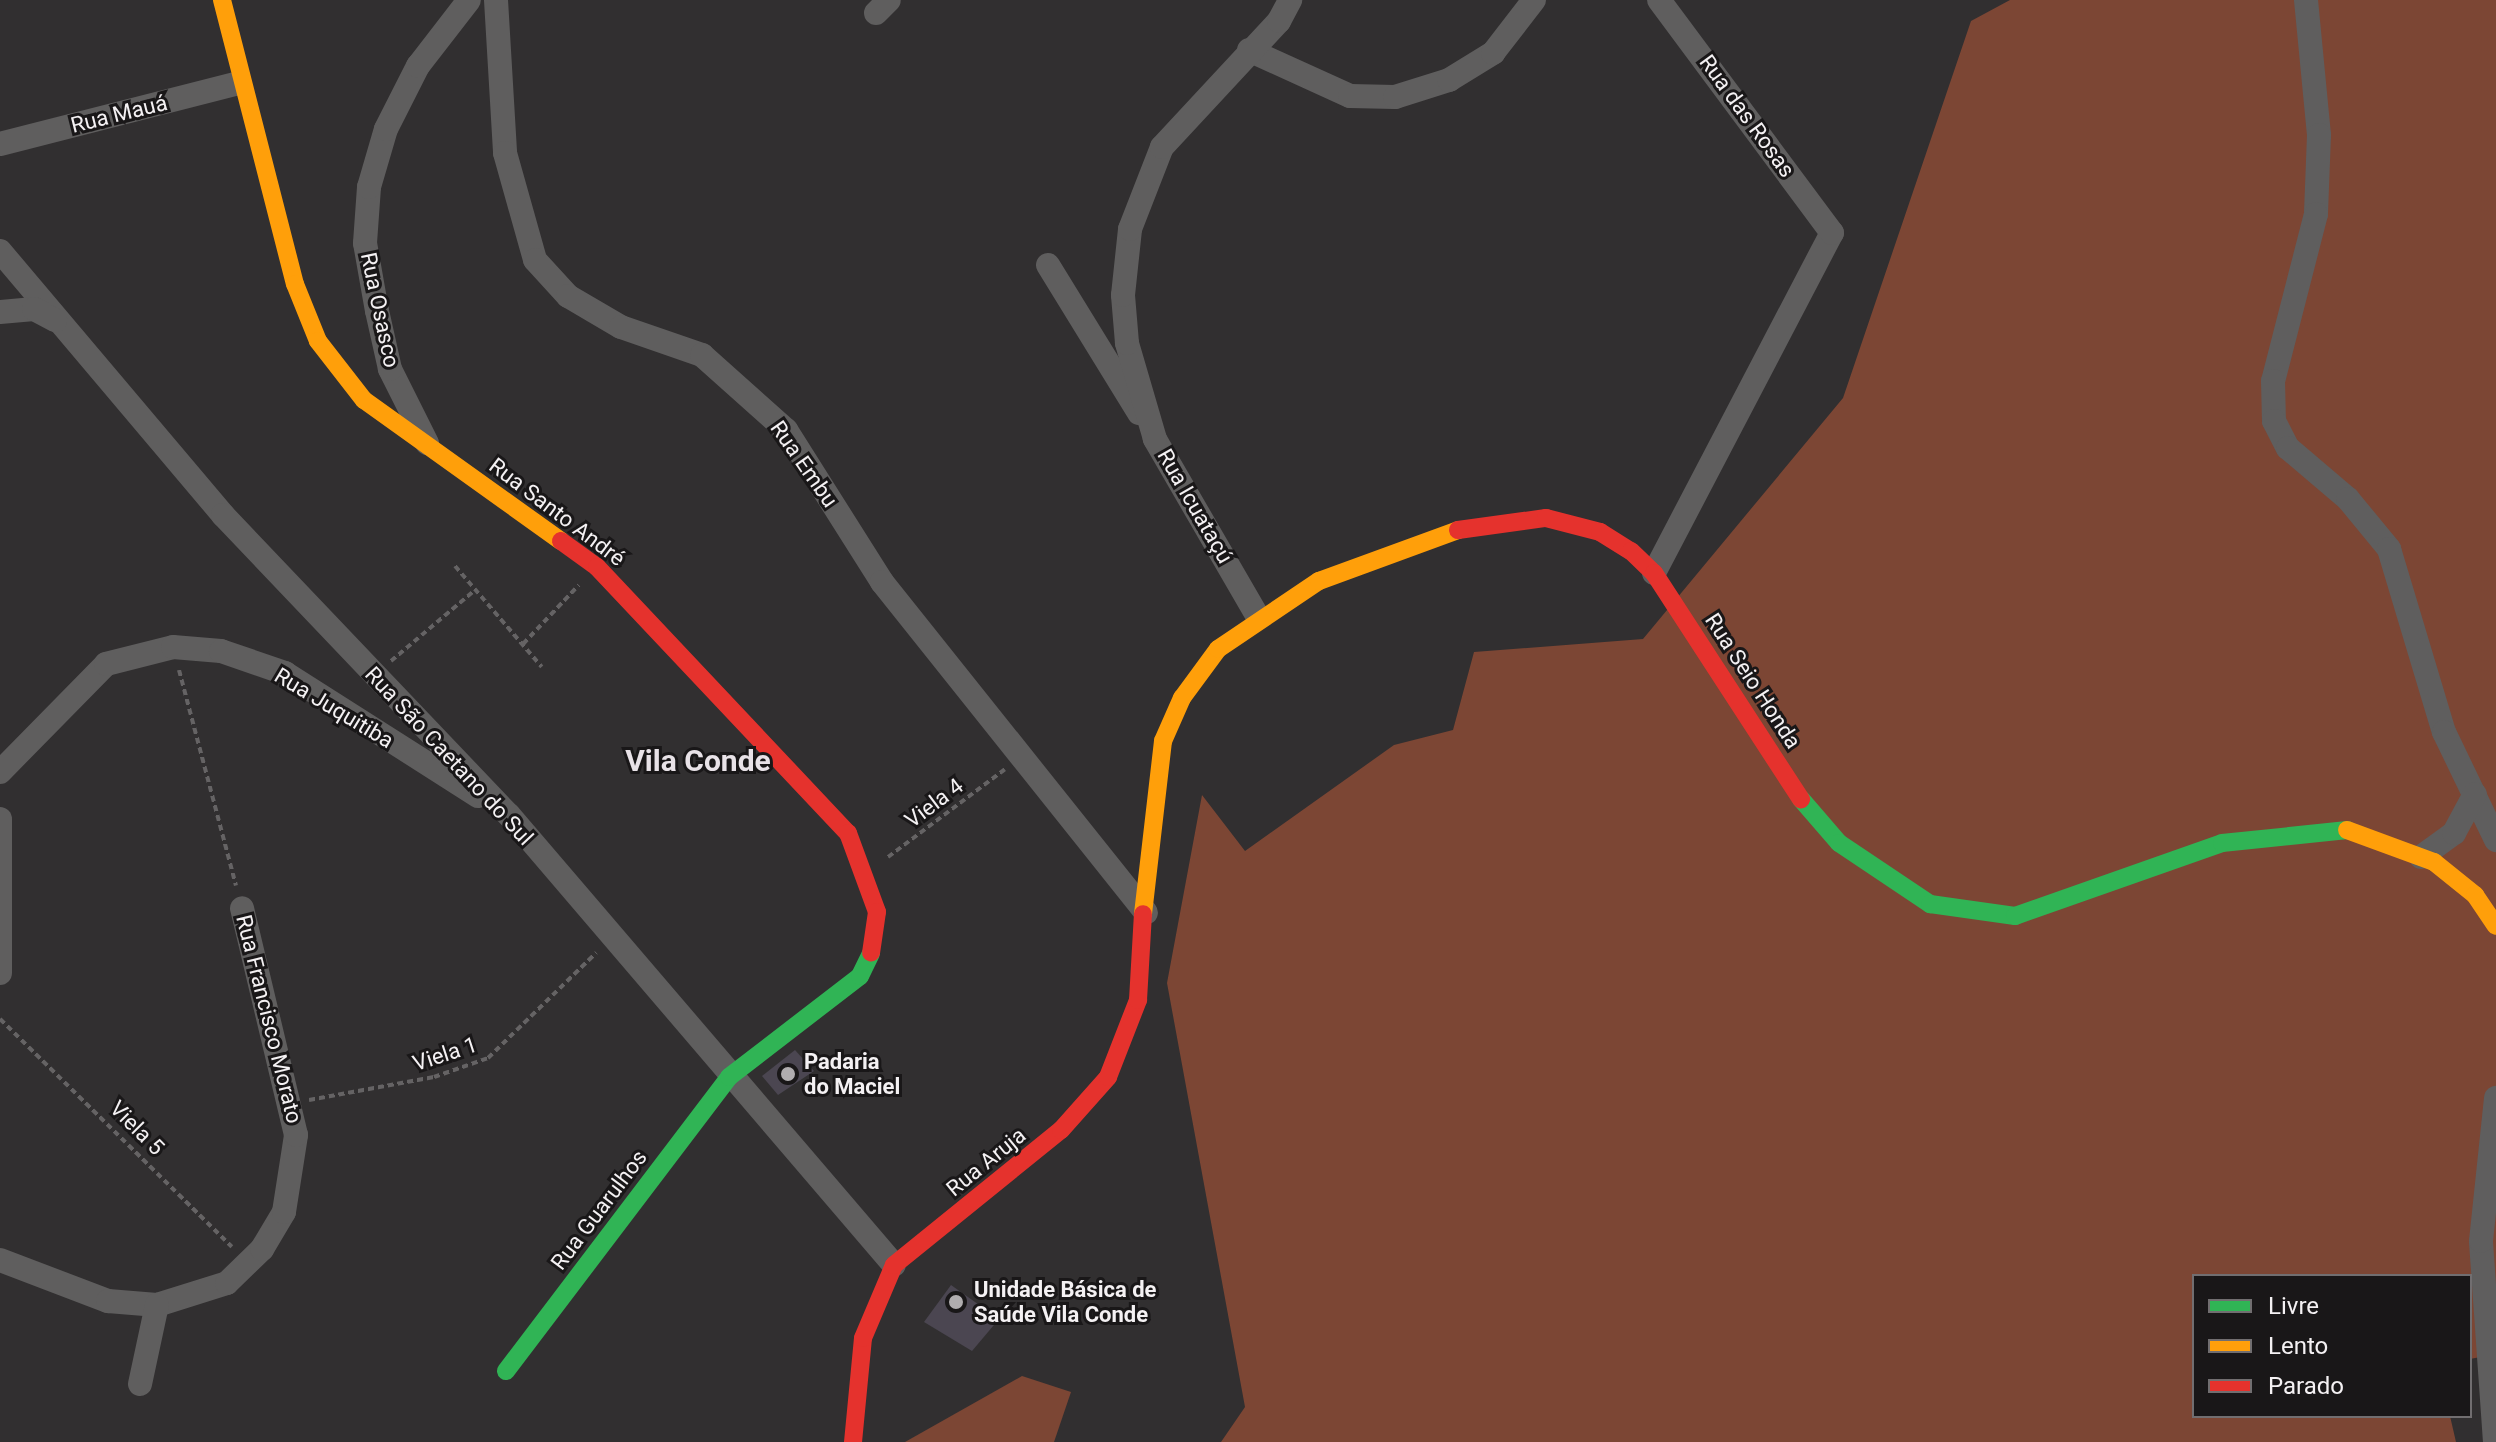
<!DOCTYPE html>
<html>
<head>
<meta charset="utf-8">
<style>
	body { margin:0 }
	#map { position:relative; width:2496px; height:1442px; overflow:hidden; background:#312f30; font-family:Roboto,sans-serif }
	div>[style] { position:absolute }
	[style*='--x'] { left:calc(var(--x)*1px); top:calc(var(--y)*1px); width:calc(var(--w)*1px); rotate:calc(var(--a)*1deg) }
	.forest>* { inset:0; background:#7c4634 }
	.building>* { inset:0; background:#4b4651 }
	.path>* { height:4px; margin-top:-2px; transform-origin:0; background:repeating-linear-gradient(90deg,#656364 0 6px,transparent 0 10px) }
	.street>* { height:24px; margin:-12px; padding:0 12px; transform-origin:12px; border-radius:12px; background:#5f5e5e }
	.fast>* { height:18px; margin:-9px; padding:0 9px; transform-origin:9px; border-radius:9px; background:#30b455 }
	.slow>* { height:18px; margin:-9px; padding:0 9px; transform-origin:9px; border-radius:9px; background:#ff9f0a }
	.jam>* { height:18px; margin:-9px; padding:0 9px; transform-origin:9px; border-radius:9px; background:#e5322d }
	.dots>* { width:22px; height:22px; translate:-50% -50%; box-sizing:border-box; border:4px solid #191718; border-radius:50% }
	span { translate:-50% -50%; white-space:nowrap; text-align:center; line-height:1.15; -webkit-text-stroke:6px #191718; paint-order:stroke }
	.street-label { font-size:22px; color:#f4f1f3 }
	.poi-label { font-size:22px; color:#f4f1f3; font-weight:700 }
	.left { translate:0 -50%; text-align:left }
	.district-label { font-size:30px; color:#e8e2e7; font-weight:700 }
	.legend { position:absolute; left:2192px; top:1274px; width:280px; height:144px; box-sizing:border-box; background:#191718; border:2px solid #716e70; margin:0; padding:10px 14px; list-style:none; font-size:24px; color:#f4f1f3 }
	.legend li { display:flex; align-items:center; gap:16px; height:40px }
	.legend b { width:40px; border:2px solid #716e70 }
</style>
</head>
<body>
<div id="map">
	<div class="forest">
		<i style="clip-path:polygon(2010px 0,2496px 0,2496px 1354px,2470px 1359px,2470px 1276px,2194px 1276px,2194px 1416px,2450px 1416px,2456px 1442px,1221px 1442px,1245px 1407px,1167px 983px,1202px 795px,1245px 851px,1394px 745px,1453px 730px,1474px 652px,1643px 639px,1843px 398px,1971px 21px)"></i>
		<i style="clip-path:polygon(1022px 1376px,1071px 1392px,1054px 1442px,905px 1442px)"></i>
	</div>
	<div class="building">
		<i style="clip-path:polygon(795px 1050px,814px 1071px,778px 1095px,762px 1076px)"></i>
		<i style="clip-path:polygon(951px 1285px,999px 1319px,972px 1351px,924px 1322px)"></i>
	</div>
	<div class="path">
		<i style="--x:455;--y:566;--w:133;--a:49.3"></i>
		<i style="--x:523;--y:644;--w:81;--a:-46.5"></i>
		<i style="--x:391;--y:661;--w:110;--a:-40.2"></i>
		<i style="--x:179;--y:670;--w:223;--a:75.2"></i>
		<i style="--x:888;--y:857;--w:146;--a:-36.9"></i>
		<i style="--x:0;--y:1019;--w:325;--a:44.5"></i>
		<i style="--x:309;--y:1100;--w:127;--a:-10.4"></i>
		<i style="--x:434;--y:1077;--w:57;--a:-19.4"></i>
		<i style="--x:488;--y:1058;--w:151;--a:-44.2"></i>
	</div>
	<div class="street">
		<i style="--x:496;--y:0;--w:153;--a:86.6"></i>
		<i style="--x:505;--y:153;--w:111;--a:74.3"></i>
		<i style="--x:535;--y:260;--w:49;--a:47.5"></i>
		<i style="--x:568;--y:296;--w:61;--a:30.3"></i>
		<i style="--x:621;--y:327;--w:86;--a:19.1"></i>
		<i style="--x:702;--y:355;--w:113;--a:41.8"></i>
		<i style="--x:786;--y:430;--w:180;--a:57.7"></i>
		<i style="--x:882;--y:582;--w:423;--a:51.4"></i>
		<i style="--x:2306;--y:0;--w:136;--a:84.5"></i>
		<i style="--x:2319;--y:135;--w:79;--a:92.2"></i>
		<i style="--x:2316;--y:214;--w:172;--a:104.4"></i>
		<i style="--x:2273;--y:381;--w:40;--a:88.6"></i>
		<i style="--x:2274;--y:421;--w:30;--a:63"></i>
		<i style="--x:2288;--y:448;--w:79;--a:40.4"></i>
		<i style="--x:2348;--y:499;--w:65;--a:50.6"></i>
		<i style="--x:2389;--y:549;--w:191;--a:73.3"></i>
		<i style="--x:2444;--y:732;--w:120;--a:64.3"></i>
		<i style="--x:876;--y:13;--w:18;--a:-45"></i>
		<i style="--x:1249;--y:50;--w:111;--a:24.5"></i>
		<i style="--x:1350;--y:96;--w:45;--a:1.3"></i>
		<i style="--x:1395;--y:97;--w:57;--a:-17.5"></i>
		<i style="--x:1449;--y:80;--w:52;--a:-31.5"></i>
		<i style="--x:1493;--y:53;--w:67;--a:-52.3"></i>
		<i style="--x:0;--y:144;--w:247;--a:-14.3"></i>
		<i style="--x:0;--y:251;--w:346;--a:49.8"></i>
		<i style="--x:223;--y:515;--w:414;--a:46.4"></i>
		<i style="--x:509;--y:815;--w:592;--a:49.45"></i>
		<i style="--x:1048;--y:265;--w:174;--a:58.4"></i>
		<i style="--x:0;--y:312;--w:34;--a:-5"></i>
		<i style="--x:34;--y:309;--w:24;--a:28"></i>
		<i style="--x:427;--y:443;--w:83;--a:-116.6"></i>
		<i style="--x:390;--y:369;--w:59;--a:-102.6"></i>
		<i style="--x:377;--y:311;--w:69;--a:-100"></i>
		<i style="--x:365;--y:243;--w:56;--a:-85.9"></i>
		<i style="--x:369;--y:187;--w:60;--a:-73.7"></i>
		<i style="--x:386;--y:129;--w:71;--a:-63.1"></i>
		<i style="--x:418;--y:66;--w:83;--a:-52.3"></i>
		<i style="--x:1654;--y:573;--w:384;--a:-62.4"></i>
		<i style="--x:1832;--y:233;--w:290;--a:-126.6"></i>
		<i style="--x:1258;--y:617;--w:206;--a:-120.1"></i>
		<i style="--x:1155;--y:439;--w:100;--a:-106.3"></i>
		<i style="--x:1127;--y:343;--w:48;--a:-94.8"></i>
		<i style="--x:1123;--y:295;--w:66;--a:-83.9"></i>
		<i style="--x:1130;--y:229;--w:88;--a:-68.7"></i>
		<i style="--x:1162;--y:147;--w:172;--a:-47.1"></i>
		<i style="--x:1279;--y:21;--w:24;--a:-62"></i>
		<i style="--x:0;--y:772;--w:151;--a:-45.5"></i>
		<i style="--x:106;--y:664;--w:69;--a:-14.2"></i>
		<i style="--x:173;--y:647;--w:48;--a:4.8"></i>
		<i style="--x:221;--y:651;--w:68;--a:19"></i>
		<i style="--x:285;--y:673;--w:229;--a:32.5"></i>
		<i style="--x:0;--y:819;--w:154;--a:90"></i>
		<i style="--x:2421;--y:857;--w:41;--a:-36"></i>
		<i style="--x:2454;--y:833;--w:44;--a:-61.7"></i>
		<i style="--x:0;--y:1260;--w:116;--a:20.8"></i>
		<i style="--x:108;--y:1301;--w:49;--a:4.7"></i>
		<i style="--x:157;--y:1305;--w:73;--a:-17.4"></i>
		<i style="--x:227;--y:1283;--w:49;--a:-44.2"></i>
		<i style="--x:262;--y:1249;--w:43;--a:-59.3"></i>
		<i style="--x:284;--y:1212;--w:78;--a:-81.1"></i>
		<i style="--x:296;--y:1135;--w:233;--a:-103.4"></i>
		<i style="--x:140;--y:1384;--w:81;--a:-77.9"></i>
		<i style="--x:2495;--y:1442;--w:201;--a:-94"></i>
		<i style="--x:2481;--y:1241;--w:144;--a:-84"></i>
	</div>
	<div class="fast">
		<i style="--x:1801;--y:799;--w:58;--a:49.2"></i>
		<i style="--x:1839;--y:843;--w:110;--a:33.8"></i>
		<i style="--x:1930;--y:904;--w:86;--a:8"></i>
		<i style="--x:2015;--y:916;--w:219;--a:-19.4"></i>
		<i style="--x:2222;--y:843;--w:126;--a:-5.9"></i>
		<i style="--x:506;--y:1371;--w:369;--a:-52.8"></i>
		<i style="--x:729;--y:1077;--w:165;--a:-37.6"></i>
		<i style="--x:860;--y:976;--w:25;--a:-64"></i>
	</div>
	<div class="slow">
		<i style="--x:222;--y:0;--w:293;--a:75.6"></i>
		<i style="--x:295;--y:284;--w:61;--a:68"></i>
		<i style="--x:318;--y:341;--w:75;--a:52.1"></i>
		<i style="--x:364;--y:400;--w:242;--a:35.6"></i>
		<i style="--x:2347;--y:830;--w:93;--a:20.2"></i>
		<i style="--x:2434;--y:862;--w:53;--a:38.8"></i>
		<i style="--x:2475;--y:895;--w:37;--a:56"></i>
		<i style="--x:1143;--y:914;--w:174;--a:-83.4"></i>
		<i style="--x:1163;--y:741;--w:47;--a:-66.2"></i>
		<i style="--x:1182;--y:698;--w:61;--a:-53.7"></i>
		<i style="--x:1218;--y:649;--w:122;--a:-34"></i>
		<i style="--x:1319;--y:581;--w:148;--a:-20.1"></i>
	</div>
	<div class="jam">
		<i style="--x:1458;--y:530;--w:89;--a:-7.8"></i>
		<i style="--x:1546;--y:518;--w:56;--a:14.5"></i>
		<i style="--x:1600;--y:532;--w:36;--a:32"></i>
		<i style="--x:1631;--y:551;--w:32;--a:44"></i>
		<i style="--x:1654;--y:573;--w:270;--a:57"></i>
		<i style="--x:561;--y:541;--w:44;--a:35.8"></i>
		<i style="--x:597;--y:567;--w:366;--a:46.7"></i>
		<i style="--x:848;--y:833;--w:84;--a:69.8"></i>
		<i style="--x:877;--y:912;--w:41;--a:98.3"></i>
		<i style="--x:853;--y:1442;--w:104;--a:-84.5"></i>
		<i style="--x:863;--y:1338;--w:79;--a:-67"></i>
		<i style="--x:894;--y:1265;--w:215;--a:-39"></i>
		<i style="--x:1061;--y:1130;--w:71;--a:-48.4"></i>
		<i style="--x:1108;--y:1077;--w:83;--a:-68.7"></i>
		<i style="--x:1138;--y:1000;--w:86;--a:-86.7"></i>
	</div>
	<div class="dots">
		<i style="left:788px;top:1074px;background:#b0adaf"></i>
		<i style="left:956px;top:1302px;background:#b0adaf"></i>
	</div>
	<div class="street-label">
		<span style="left:119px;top:114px;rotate:-14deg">Rua Mauá</span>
		<span style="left:1747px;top:116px;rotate:54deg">Rua das Rosas</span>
		<span style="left:380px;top:310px;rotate:78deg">Rua Osasco</span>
		<span style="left:804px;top:464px;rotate:55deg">Rua Embu</span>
		<span style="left:1195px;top:506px;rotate:60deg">Rua Icuataçú</span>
		<span style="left:557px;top:512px;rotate:37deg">Rua Santo André</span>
		<span style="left:1753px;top:681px;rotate:57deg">Rua Seio Honda</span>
		<span style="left:334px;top:708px;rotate:31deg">Rua Juquitiba</span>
		<span style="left:449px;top:756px;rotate:47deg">Rua São Caetano do Sul</span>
		<span style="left:934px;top:803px;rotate:-37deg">Viela 4</span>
		<span style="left:269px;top:1019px;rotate:76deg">Rua Francisco Morato</span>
		<span style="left:445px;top:1054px;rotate:-18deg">Viela 1</span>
		<span style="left:137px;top:1128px;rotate:45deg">Viela 5</span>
		<span style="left:986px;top:1162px;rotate:-39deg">Rua Aruja</span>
		<span style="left:599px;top:1210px;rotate:-53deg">Rua Guarulhos</span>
	</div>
	<div class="poi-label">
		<span class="left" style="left:804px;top:1074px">Padaria<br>do Maciel</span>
		<span class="left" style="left:974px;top:1302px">Unidade Básica de<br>Saúde Vila Conde</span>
	</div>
	<div class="district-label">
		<span style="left:698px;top:761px">Vila Conde</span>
	</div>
	<ul class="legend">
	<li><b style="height:10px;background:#30b455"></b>Livre</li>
	<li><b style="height:10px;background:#ff9f0a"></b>Lento</li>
	<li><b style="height:10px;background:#e5322d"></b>Parado</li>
	</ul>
</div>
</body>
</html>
